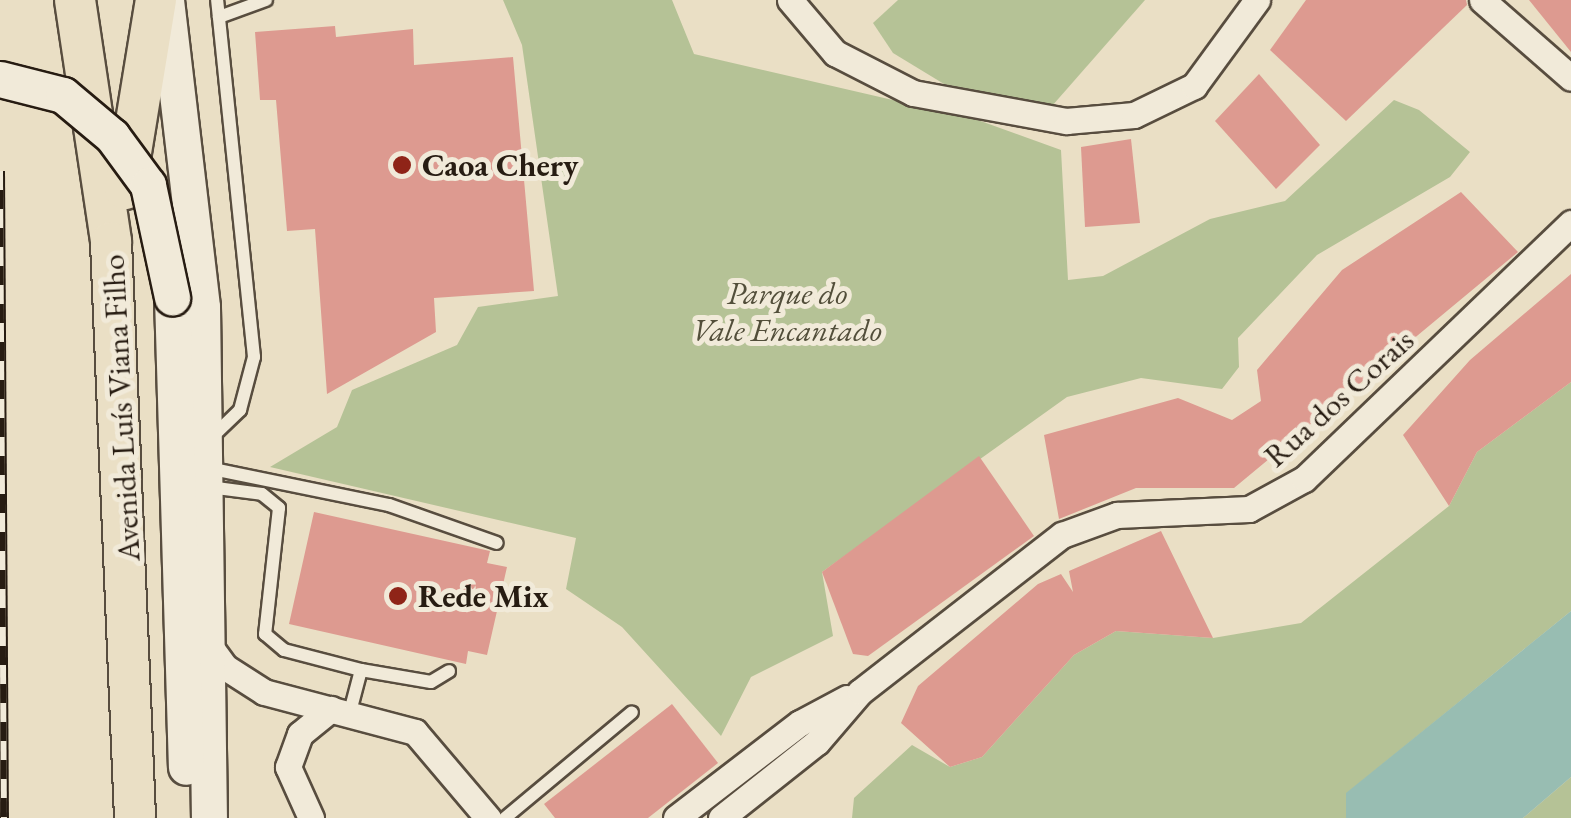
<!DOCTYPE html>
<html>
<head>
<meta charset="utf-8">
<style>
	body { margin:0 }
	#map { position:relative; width:1571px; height:818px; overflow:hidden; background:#eadfc5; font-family:"EB Garamond",serif }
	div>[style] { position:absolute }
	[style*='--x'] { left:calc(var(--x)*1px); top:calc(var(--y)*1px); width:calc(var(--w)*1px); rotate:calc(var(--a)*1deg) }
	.green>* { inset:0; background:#b5c296 }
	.water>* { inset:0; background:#98bdb2 }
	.building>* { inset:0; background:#dd9a90 }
	.roads { filter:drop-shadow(2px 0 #584d3f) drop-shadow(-2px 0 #584d3f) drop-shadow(0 2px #584d3f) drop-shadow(0 -2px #584d3f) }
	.service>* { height:12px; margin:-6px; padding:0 6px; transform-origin:6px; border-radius:6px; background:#f1ead9 }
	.minor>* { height:25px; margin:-12.5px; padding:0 12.5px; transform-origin:12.5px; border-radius:12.5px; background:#f1ead9 }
	.secondary>* { height:35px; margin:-17.5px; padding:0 17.5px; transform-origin:17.5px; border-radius:17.5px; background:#f1ead9 }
	.trunk>* { height:40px; margin:-20px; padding:0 20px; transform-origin:20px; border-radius:20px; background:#eadfc5 }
	.rail>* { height:10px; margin-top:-5px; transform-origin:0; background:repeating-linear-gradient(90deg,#f1ead9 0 19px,#271c12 0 38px); box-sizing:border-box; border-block:2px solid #271c12 }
	.bridges { filter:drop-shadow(2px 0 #271c12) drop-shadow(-2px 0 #271c12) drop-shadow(0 2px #271c12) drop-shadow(0 -2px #271c12) }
	.secondary-bridge>* { height:35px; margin:-17.5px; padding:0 17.5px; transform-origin:17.5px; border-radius:17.5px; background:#f1ead9 }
	.dots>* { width:28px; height:28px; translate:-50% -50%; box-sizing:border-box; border:5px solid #f1ead9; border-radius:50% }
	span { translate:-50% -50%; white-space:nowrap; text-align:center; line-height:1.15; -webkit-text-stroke:10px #f1ead9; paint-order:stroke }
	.poi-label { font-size:32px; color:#271c12; font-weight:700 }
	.left { translate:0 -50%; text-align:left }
	.park-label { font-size:32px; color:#524e3a; font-style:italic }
	.street-label { font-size:32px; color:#271c12 }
</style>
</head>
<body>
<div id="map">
	<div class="green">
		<i style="clip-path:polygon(503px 0,672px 0,694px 54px,975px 119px,1061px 150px,1068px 280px,1103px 276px,1210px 219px,1285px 201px,1394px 100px,1419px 110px,1470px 152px,1450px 177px,1317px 255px,1238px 338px,1239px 367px,1222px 389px,1141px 378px,1067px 397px,822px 572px,833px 636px,751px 677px,721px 736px,622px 627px,566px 589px,576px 538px,270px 467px,337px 427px,352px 390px,457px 345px,478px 307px,558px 296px,522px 45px)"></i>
		<i style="clip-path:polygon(898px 0,1145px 0,1052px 106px,944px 84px,893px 53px,873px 23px)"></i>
		<i style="clip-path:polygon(1571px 382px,1571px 611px,1347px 793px,1346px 818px,852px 818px,854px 798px,912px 745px,950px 767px,982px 757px,1074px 655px,1116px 631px,1213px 638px,1301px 623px,1449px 506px,1477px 452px)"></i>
		<i style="clip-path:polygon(1571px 777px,1571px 818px,1523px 818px)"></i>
	</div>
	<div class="water">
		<i style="clip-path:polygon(1571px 611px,1571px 777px,1523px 818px,1346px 818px,1346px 793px)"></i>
	</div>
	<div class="building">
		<i style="clip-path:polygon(1306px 0,1466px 0,1467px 5px,1346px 121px,1270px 50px)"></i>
		<i style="clip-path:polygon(1529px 0,1571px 0,1571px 52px)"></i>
		<i style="clip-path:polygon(335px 26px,336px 37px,413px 29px,414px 65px,513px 57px,534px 291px,434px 298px,436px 332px,327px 394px,315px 229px,287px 231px,276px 100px,260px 100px,255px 32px)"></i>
		<i style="clip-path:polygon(1259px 74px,1320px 145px,1276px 189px,1215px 121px)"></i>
		<i style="clip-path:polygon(1131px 139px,1140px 223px,1085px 227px,1081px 147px)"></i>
		<i style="clip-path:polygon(1461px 192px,1518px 252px,1234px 488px,1136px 488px,1059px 519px,1044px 435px,1178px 398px,1232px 420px,1261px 401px,1257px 370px,1342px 270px)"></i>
		<i style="clip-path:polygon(1571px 274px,1571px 382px,1477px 452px,1449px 506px,1403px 435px,1470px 360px)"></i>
		<i style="clip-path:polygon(979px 456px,1034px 536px,868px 656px,853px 654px,822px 572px)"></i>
		<i style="clip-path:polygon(314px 512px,490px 551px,487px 563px,507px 567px,487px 655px,468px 651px,466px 664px,289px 624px)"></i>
		<i style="clip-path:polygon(1161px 531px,1213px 638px,1116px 631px,1074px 655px,982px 757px,950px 767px,901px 723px,918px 686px,1038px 584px,1061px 574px,1073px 592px,1069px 571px)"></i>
		<i style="clip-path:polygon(672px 704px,718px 763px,648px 818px,555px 818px,544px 804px)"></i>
	</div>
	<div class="roads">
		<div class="service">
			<i style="--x:219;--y:17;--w:50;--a:-19.9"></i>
			<i style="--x:210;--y:439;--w:42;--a:-44"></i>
			<i style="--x:240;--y:410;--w:55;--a:-75.2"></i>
			<i style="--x:254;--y:357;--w:359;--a:-95.9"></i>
			<i style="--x:208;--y:468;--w:185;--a:11.6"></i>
			<i style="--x:389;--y:505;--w:114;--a:19.4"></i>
			<i style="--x:209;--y:487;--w:53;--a:7.5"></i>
			<i style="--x:262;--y:494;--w:22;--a:39"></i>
			<i style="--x:279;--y:508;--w:127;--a:96.3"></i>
			<i style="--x:265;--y:634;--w:25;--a:40"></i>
			<i style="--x:284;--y:650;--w:80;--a:14.6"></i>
			<i style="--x:361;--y:670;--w:43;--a:104.7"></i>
			<i style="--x:361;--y:670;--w:71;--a:9.7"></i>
			<i style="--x:431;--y:682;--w:21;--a:-31"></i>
			<i style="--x:505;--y:818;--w:165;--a:-39.8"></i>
		</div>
		<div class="minor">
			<i style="--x:790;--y:0;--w:70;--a:49.7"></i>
			<i style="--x:835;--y:53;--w:88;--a:27.1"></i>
			<i style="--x:913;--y:93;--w:156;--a:10.4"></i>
			<i style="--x:1066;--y:121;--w:68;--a:-5"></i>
			<i style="--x:1134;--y:115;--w:67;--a:-25.8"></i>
			<i style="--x:1194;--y:86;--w:107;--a:-53.8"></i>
			<i style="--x:1482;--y:0;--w:118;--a:41.2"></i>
			<i style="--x:209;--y:645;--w:27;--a:54"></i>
			<i style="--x:225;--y:667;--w:46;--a:32.7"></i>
			<i style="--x:264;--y:692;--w:156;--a:14.8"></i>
			<i style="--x:415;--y:732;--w:113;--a:49.7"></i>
			<i style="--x:311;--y:818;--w:56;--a:-114.3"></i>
			<i style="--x:288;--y:767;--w:35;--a:-70"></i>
			<i style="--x:300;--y:734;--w:40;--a:-39"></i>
			<i style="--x:676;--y:818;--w:156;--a:-37.5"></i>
			<i style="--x:800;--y:723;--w:53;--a:-28"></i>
			<i style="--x:721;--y:818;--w:122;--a:-38.4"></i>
			<i style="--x:817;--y:742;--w:66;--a:-49.3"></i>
			<i style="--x:860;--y:692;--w:256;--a:-37.9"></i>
			<i style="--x:1062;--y:535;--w:59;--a:-20"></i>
			<i style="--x:1117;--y:515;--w:132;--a:-2.6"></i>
			<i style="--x:1249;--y:509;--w:63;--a:-28.6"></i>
			<i style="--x:1304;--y:479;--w:370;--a:-43.8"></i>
		</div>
		<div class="secondary">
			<i style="--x:166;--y:0;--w:309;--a:83.3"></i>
			<i style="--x:202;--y:307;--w:511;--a:89.22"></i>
			<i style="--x:172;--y:297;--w:470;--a:88.3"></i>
		</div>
		<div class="trunk">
			<i style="--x:75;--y:0;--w:245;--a:81.5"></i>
			<i style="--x:111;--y:242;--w:576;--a:87.61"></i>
			<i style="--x:125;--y:189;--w:192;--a:-80.7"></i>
		</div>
	</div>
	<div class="rail">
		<i style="--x:0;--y:171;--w:647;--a:89.65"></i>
	</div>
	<div class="bridges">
		<div class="secondary-bridge">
			<i style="--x:0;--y:79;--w:65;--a:14.3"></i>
			<i style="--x:63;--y:95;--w:64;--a:39.9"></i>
			<i style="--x:112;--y:136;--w:61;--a:53.7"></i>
			<i style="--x:148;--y:185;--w:115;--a:77.9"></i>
		</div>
	</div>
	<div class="dots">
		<i style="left:402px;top:165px;background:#8f2418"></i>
		<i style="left:398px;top:596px;background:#8f2418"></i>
	</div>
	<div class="poi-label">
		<span class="left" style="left:422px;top:165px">Caoa Chery</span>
		<span class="left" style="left:418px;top:596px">Rede Mix</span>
	</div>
	<div class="park-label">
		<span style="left:787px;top:312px">Parque do<br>Vale Encantado</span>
	</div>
	<div class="street-label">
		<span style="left:1339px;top:398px;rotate:-42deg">Rua dos Corais</span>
		<span style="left:121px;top:408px;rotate:-93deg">Avenida Luís Viana Filho</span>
	</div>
</div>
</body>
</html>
